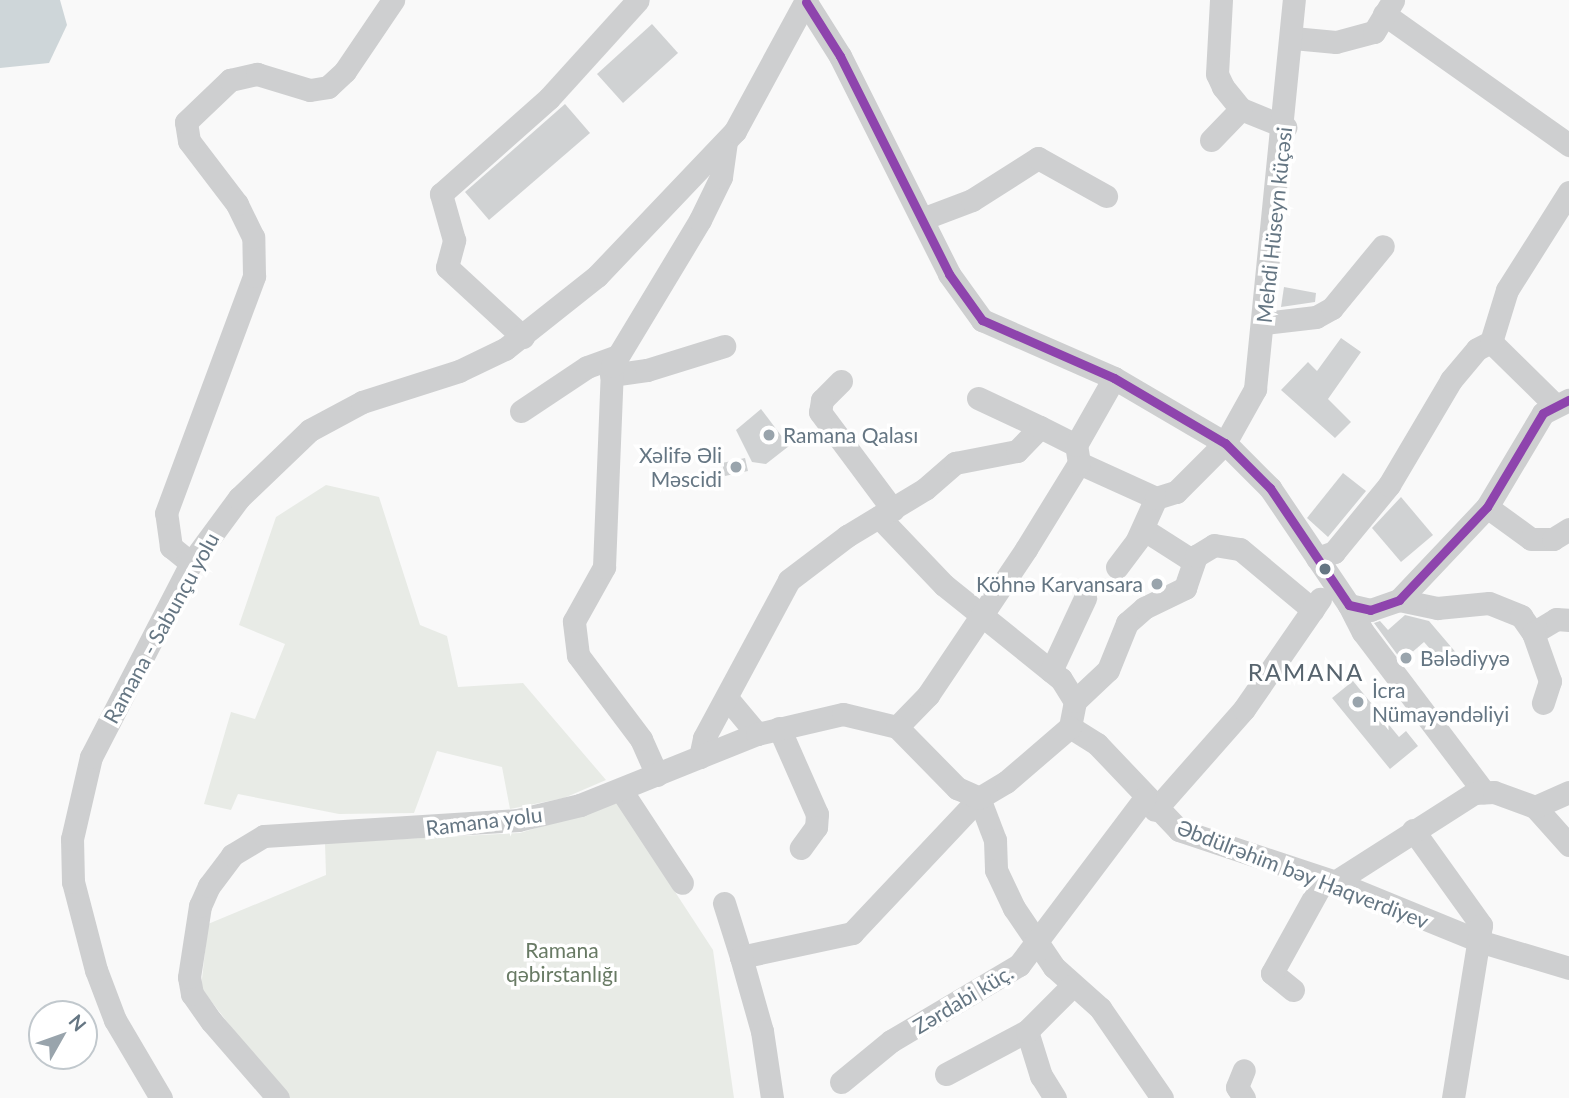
<!DOCTYPE html>
<html>
<head>
<meta charset="utf-8">
<style>
	body { margin:0 }
	#map { position:relative; width:1569px; height:1098px; overflow:hidden; background:#f9f9f9; font-family:Lato,sans-serif }
	div>[style] { position:absolute }
	[style*='--x'] { left:calc(var(--x)*1px); top:calc(var(--y)*1px); width:calc(var(--w)*1px); rotate:calc(var(--a)*1deg) }
	.green>* { inset:0; background:#e8ebe6 }
	.water>* { inset:0; background:#ced6d9 }
	.building>* { inset:0; background:#d0d2d3 }
	.minor>* { height:23px; margin:-11.5px; padding:0 11.5px; transform-origin:11.5px; border-radius:11.5px; background:#cecfd0 }
	.bus-1>* { height:9px; margin:-4.5px; padding:0 4.5px; transform-origin:4.5px; border-radius:4.5px; background:#8e44ad }
	.dots>* { width:19px; height:19px; translate:-50% -50%; box-sizing:border-box; border:4px solid #fff; border-radius:50% }
	span { translate:-50% -50%; white-space:nowrap; text-align:center; line-height:1.15; -webkit-text-stroke:7px #fff; paint-order:stroke }
	.street-label { font-size:21px; color:#657683 }
	.poi-label { font-size:21px; color:#657683 }
	.left { translate:0 -50%; text-align:left }
	.right { translate:-100% -50%; text-align:right }
	.park-label { font-size:21px; color:#687a64 }
	.quarter-label { font-size:24px; color:#57646e; letter-spacing:2px }
	.north { position:absolute; left:28px; top:1000px; width:70px; height:70px; box-sizing:border-box; background:#fff; border:2px solid #c1c8cd; border-radius:50%; rotate:50deg; font-size:19px; font-weight:700; line-height:28px; text-align:center; color:#657683 }
	.north::after { content:''; display:block; margin:auto; width:24px; height:32px; background:#99a4ac; clip-path:polygon(50% 0,100% 100%,50% 72%,0 100%) }
</style>
</head>
<body>
<div id="map">
	<div class="green">
		<i style="clip-path:polygon(326px 485px,379px 497px,420px 625px,447px 636px,458px 687px,523px 683px,606px 780px,564px 798px,510px 809px,502px 767px,437px 751px,414px 813px,339px 814px,238px 794px,231px 810px,204px 804px,231px 712px,255px 719px,285px 644px,239px 625px,276px 517px)"></i>
		<i style="clip-path:polygon(617px 803px,713px 950px,734px 1098px,286px 1098px,201px 988px,208px 924px,326px 875px,325px 843px,520px 833px)"></i>
	</div>
	<div class="water">
		<i style="clip-path:polygon(0 0,60px 0,67px 25px,49px 63px,0 68px)"></i>
	</div>
	<div class="building">
		<i style="clip-path:polygon(652px 24px,678px 53px,623px 103px,597px 74px)"></i>
		<i style="clip-path:polygon(565px 104px,590px 133px,489px 220px,465px 192px)"></i>
		<i style="clip-path:polygon(1284px 287px,1316px 293px,1315px 302px,1281px 307px)"></i>
		<i style="clip-path:polygon(1341px 338px,1361px 352px,1328px 399px,1351px 422px,1335px 438px,1281px 390px,1308px 362px,1317px 371px)"></i>
		<i style="clip-path:polygon(761px 409px,789px 446px,766px 464px,752px 462px,736px 430px)"></i>
		<i style="clip-path:polygon(745px 458px,748px 471px,725px 476px,722px 463px)"></i>
		<i style="clip-path:polygon(1343px 473px,1366px 491px,1328px 537px,1307px 518px)"></i>
		<i style="clip-path:polygon(1401px 497px,1433px 535px,1401px 562px,1372px 528px)"></i>
		<i style="clip-path:polygon(1405px 615px,1429px 621px,1458px 655px,1445px 666px,1424px 642px,1402px 661px,1374px 623px,1380px 621px,1388px 630px)"></i>
		<i style="clip-path:polygon(1353px 681px,1399px 737px,1406px 731px,1418px 746px,1390px 769px,1332px 698px)"></i>
	</div>
	<div class="minor">
		<i style="--x:1221;--y:0;--w:74;--a:93.1"></i>
		<i style="--x:1217;--y:74;--w:14;--a:65"></i>
		<i style="--x:1223;--y:87;--w:28;--a:51"></i>
		<i style="--x:1241;--y:109;--w:48;--a:22.2"></i>
		<i style="--x:806;--y:2;--w:64;--a:57.8"></i>
		<i style="--x:840;--y:56;--w:244;--a:63.4"></i>
		<i style="--x:949;--y:274;--w:57;--a:54.3"></i>
		<i style="--x:982;--y:320;--w:144;--a:23.7"></i>
		<i style="--x:1114;--y:378;--w:129;--a:30.4"></i>
		<i style="--x:1225;--y:443;--w:64;--a:45"></i>
		<i style="--x:1270;--y:488;--w:141;--a:56"></i>
		<i style="--x:1349;--y:605;--w:22;--a:13"></i>
		<i style="--x:1370;--y:610;--w:31;--a:-19"></i>
		<i style="--x:1399;--y:600;--w:128;--a:-46.6"></i>
		<i style="--x:1487;--y:507;--w:109;--a:-59.2"></i>
		<i style="--x:1543;--y:413;--w:29;--a:-27"></i>
		<i style="--x:1384;--y:14;--w:227;--a:35.3"></i>
		<i style="--x:1293;--y:38;--w:43;--a:5.3"></i>
		<i style="--x:1336;--y:42;--w:39;--a:-15"></i>
		<i style="--x:1374;--y:32;--w:37;--a:-59"></i>
		<i style="--x:1211;--y:140;--w:43;--a:-45.9"></i>
		<i style="--x:922;--y:219;--w:53;--a:-20.8"></i>
		<i style="--x:972;--y:200;--w:78;--a:-32.5"></i>
		<i style="--x:1038;--y:158;--w:78;--a:29.2"></i>
		<i style="--x:1264;--y:323;--w:52;--a:-6.6"></i>
		<i style="--x:1316;--y:317;--w:18;--a:-29"></i>
		<i style="--x:1332;--y:308;--w:80;--a:-50.6"></i>
		<i style="--x:523;--y:337;--w:103;--a:-137.4"></i>
		<i style="--x:447;--y:267;--w:28;--a:-75"></i>
		<i style="--x:454;--y:240;--w:48;--a:-105.8"></i>
		<i style="--x:441;--y:194;--w:144;--a:-41.6"></i>
		<i style="--x:549;--y:98;--w:132;--a:-47.8"></i>
		<i style="--x:1491;--y:342;--w:88;--a:44.5"></i>
		<i style="--x:611;--y:375;--w:36;--a:-8"></i>
		<i style="--x:647;--y:370;--w:81;--a:-17.3"></i>
		<i style="--x:841;--y:381;--w:27;--a:135"></i>
		<i style="--x:822;--y:400;--w:12;--a:99"></i>
		<i style="--x:820;--y:412;--w:122;--a:53.3"></i>
		<i style="--x:978;--y:398;--w:68;--a:25.1"></i>
		<i style="--x:521;--y:411;--w:79;--a:-33.7"></i>
		<i style="--x:587;--y:367;--w:30;--a:-20"></i>
		<i style="--x:1079;--y:463;--w:85;--a:24.4"></i>
		<i style="--x:1487;--y:507;--w:54;--a:36"></i>
		<i style="--x:1531;--y:539;--w:22;--a:0"></i>
		<i style="--x:1553;--y:539;--w:19;--a:-32"></i>
		<i style="--x:879;--y:517;--w:94;--a:46.3"></i>
		<i style="--x:944;--y:585;--w:150;--a:38.8"></i>
		<i style="--x:1061;--y:679;--w:26;--a:58"></i>
		<i style="--x:1143;--y:529;--w:59;--a:32.6"></i>
		<i style="--x:1317;--y:558;--w:18;--a:-19"></i>
		<i style="--x:1334;--y:552;--w:87;--a:-50.6"></i>
		<i style="--x:1389;--y:485;--w:122;--a:-59.4"></i>
		<i style="--x:1451;--y:380;--w:40;--a:-50"></i>
		<i style="--x:1477;--y:349;--w:16;--a:-27"></i>
		<i style="--x:1491;--y:342;--w:54;--a:-72.9"></i>
		<i style="--x:1507;--y:290;--w:116;--a:-57.7"></i>
		<i style="--x:191;--y:563;--w:26;--a:-141"></i>
		<i style="--x:171;--y:547;--w:34;--a:-98"></i>
		<i style="--x:166;--y:513;--w:253;--a:-69.6"></i>
		<i style="--x:254;--y:276;--w:39;--a:-91"></i>
		<i style="--x:253;--y:237;--w:37;--a:-116"></i>
		<i style="--x:237;--y:204;--w:79;--a:-127.3"></i>
		<i style="--x:189;--y:141;--w:19;--a:-99"></i>
		<i style="--x:186;--y:122;--w:61;--a:-43.7"></i>
		<i style="--x:230;--y:80;--w:28;--a:-13"></i>
		<i style="--x:257;--y:74;--w:55;--a:16.8"></i>
		<i style="--x:310;--y:90;--w:18;--a:-9"></i>
		<i style="--x:328;--y:87;--w:23;--a:-43"></i>
		<i style="--x:345;--y:71;--w:86;--a:-55.9"></i>
		<i style="--x:1117;--y:567;--w:34;--a:-53"></i>
		<i style="--x:1137;--y:540;--w:46;--a:-65.7"></i>
		<i style="--x:1156;--y:498;--w:21;--a:-17"></i>
		<i style="--x:1176;--y:492;--w:69;--a:-45"></i>
		<i style="--x:1225;--y:443;--w:62;--a:-60.9"></i>
		<i style="--x:1255;--y:389;--w:391;--a:-84.3"></i>
		<i style="--x:1399;--y:600;--w:39;--a:12"></i>
		<i style="--x:1437;--y:608;--w:52;--a:-5.5"></i>
		<i style="--x:1489;--y:603;--w:35;--a:22"></i>
		<i style="--x:1521;--y:616;--w:21;--a:55"></i>
		<i style="--x:1533;--y:633;--w:27;--a:-31"></i>
		<i style="--x:1556;--y:619;--w:13;--a:4"></i>
		<i style="--x:1349;--y:605;--w:30;--a:63"></i>
		<i style="--x:1363;--y:632;--w:201;--a:52.9"></i>
		<i style="--x:1533;--y:633;--w:51;--a:70.5"></i>
		<i style="--x:1550;--y:681;--w:23;--a:108"></i>
		<i style="--x:1051;--y:671;--w:81;--a:-65"></i>
		<i style="--x:727;--y:698;--w:47;--a:50.2"></i>
		<i style="--x:897;--y:727;--w:45;--a:-45.9"></i>
		<i style="--x:928;--y:695;--w:176;--a:-56.1"></i>
		<i style="--x:1026;--y:549;--w:101;--a:-58.4"></i>
		<i style="--x:1079;--y:463;--w:18;--a:-99"></i>
		<i style="--x:1070;--y:727;--w:32;--a:32"></i>
		<i style="--x:1097;--y:744;--w:119;--a:46.4"></i>
		<i style="--x:1179;--y:830;--w:164;--a:18.4"></i>
		<i style="--x:1335;--y:882;--w:159;--a:22.2"></i>
		<i style="--x:1482;--y:942;--w:91;--a:16.6"></i>
		<i style="--x:1070;--y:727;--w:26;--a:-79"></i>
		<i style="--x:1075;--y:701;--w:45;--a:-43.2"></i>
		<i style="--x:1108;--y:670;--w:51;--a:-68"></i>
		<i style="--x:1127;--y:623;--w:23;--a:-41"></i>
		<i style="--x:1144;--y:608;--w:46;--a:-26"></i>
		<i style="--x:1185;--y:588;--w:34;--a:-71"></i>
		<i style="--x:1196;--y:556;--w:21;--a:-31"></i>
		<i style="--x:1214;--y:545;--w:26;--a:9"></i>
		<i style="--x:1240;--y:549;--w:95;--a:39.9"></i>
		<i style="--x:779;--y:728;--w:94;--a:66.2"></i>
		<i style="--x:817;--y:814;--w:13;--a:94"></i>
		<i style="--x:816;--y:827;--w:26;--a:126"></i>
		<i style="--x:700;--y:757;--w:19;--a:-78"></i>
		<i style="--x:704;--y:738;--w:179;--a:-61.7"></i>
		<i style="--x:789;--y:580;--w:73;--a:-37.2"></i>
		<i style="--x:847;--y:536;--w:91;--a:-31.1"></i>
		<i style="--x:925;--y:489;--w:40;--a:-41"></i>
		<i style="--x:955;--y:463;--w:63;--a:-11"></i>
		<i style="--x:1017;--y:451;--w:33;--a:-46"></i>
		<i style="--x:1040;--y:427;--w:40;--a:26.6"></i>
		<i style="--x:1076;--y:445;--w:77;--a:-60.4"></i>
		<i style="--x:657;--y:775;--w:39;--a:-114"></i>
		<i style="--x:641;--y:739;--w:105;--a:-126.9"></i>
		<i style="--x:578;--y:655;--w:34;--a:-97"></i>
		<i style="--x:574;--y:621;--w:62;--a:-60.9"></i>
		<i style="--x:604;--y:567;--w:201;--a:-87.7"></i>
		<i style="--x:612;--y:366;--w:170;--a:-58.9"></i>
		<i style="--x:700;--y:220;--w:48;--a:-64"></i>
		<i style="--x:721;--y:177;--w:34;--a:-82"></i>
		<i style="--x:621;--y:790;--w:111;--a:56.7"></i>
		<i style="--x:979;--y:798;--w:45;--a:69.1"></i>
		<i style="--x:995;--y:840;--w:30;--a:88"></i>
		<i style="--x:996;--y:870;--w:42;--a:64.7"></i>
		<i style="--x:1014;--y:908;--w:71;--a:55.9"></i>
		<i style="--x:1054;--y:967;--w:62;--a:41.7"></i>
		<i style="--x:1100;--y:1008;--w:109;--a:55.4"></i>
		<i style="--x:1535;--y:807;--w:51;--a:48.2"></i>
		<i style="--x:1155;--y:810;--w:135;--a:-48.6"></i>
		<i style="--x:1244;--y:709;--w:134;--a:-55.4"></i>
		<i style="--x:1413;--y:830;--w:117;--a:54.4"></i>
		<i style="--x:1481;--y:925;--w:175;--a:99.2"></i>
		<i style="--x:1335;--y:882;--w:165;--a:-32.6"></i>
		<i style="--x:1474;--y:793;--w:20;--a:-3"></i>
		<i style="--x:1494;--y:792;--w:44;--a:20.1"></i>
		<i style="--x:1535;--y:807;--w:37;--a:-24"></i>
		<i style="--x:724;--y:903;--w:57;--a:72.5"></i>
		<i style="--x:741;--y:957;--w:114;--a:-12.2"></i>
		<i style="--x:852;--y:933;--w:185;--a:-46.7"></i>
		<i style="--x:979;--y:798;--w:31;--a:-31"></i>
		<i style="--x:1006;--y:782;--w:84;--a:-40.7"></i>
		<i style="--x:741;--y:957;--w:77;--a:74.2"></i>
		<i style="--x:762;--y:1031;--w:68;--a:81.5"></i>
		<i style="--x:1293;--y:990;--w:27;--a:-141"></i>
		<i style="--x:1272;--y:973;--w:107;--a:-61"></i>
		<i style="--x:946;--y:1074;--w:92;--a:-28"></i>
		<i style="--x:841;--y:1082;--w:65;--a:-39.4"></i>
		<i style="--x:891;--y:1041;--w:149;--a:-30.7"></i>
		<i style="--x:1019;--y:965;--w:209;--a:-53"></i>
		<i style="--x:161;--y:1098;--w:91;--a:-120.5"></i>
		<i style="--x:115;--y:1020;--w:53;--a:-110.8"></i>
		<i style="--x:96;--y:970;--w:91;--a:-104.6"></i>
		<i style="--x:73;--y:882;--w:43;--a:-91.3"></i>
		<i style="--x:72;--y:839;--w:84;--a:-77"></i>
		<i style="--x:91;--y:757;--w:218;--a:-62.7"></i>
		<i style="--x:191;--y:563;--w:81;--a:-53.6"></i>
		<i style="--x:239;--y:498;--w:98;--a:-43.8"></i>
		<i style="--x:310;--y:430;--w:59;--a:-28.3"></i>
		<i style="--x:362;--y:402;--w:102;--a:-17.7"></i>
		<i style="--x:459;--y:371;--w:51;--a:-25.6"></i>
		<i style="--x:505;--y:349;--w:117;--a:-38.4"></i>
		<i style="--x:597;--y:276;--w:200;--a:-46.4"></i>
		<i style="--x:735;--y:131;--w:149;--a:-61.5"></i>
		<i style="--x:278;--y:1098;--w:102;--a:-131"></i>
		<i style="--x:211;--y:1021;--w:33;--a:-125"></i>
		<i style="--x:192;--y:994;--w:17;--a:-100"></i>
		<i style="--x:189;--y:977;--w:72;--a:-81.2"></i>
		<i style="--x:200;--y:906;--w:22;--a:-66"></i>
		<i style="--x:209;--y:886;--w:39;--a:-53"></i>
		<i style="--x:232;--y:855;--w:37;--a:-31"></i>
		<i style="--x:264;--y:836;--w:255;--a:-3.6"></i>
		<i style="--x:518;--y:820;--w:64;--a:-13.6"></i>
		<i style="--x:580;--y:805;--w:191;--a:-21.9"></i>
		<i style="--x:757;--y:734;--w:88;--a:-13.1"></i>
		<i style="--x:843;--y:714;--w:56;--a:13.5"></i>
		<i style="--x:897;--y:727;--w:86;--a:45.5"></i>
		<i style="--x:957;--y:788;--w:24;--a:24"></i>
		<i style="--x:1055;--y:1098;--w:26;--a:-122"></i>
		<i style="--x:1041;--y:1076;--w:47;--a:-107.3"></i>
		<i style="--x:1027;--y:1031;--w:64;--a:-45"></i>
		<i style="--x:1244;--y:1098;--w:13;--a:-122"></i>
		<i style="--x:1237;--y:1087;--w:18;--a:-68"></i>
	</div>
	<div class="bus-1">
		<i style="--x:806;--y:2;--w:64;--a:57.8"></i>
		<i style="--x:840;--y:56;--w:244;--a:63.4"></i>
		<i style="--x:949;--y:274;--w:57;--a:54.3"></i>
		<i style="--x:982;--y:320;--w:144;--a:23.7"></i>
		<i style="--x:1114;--y:378;--w:129;--a:30.4"></i>
		<i style="--x:1225;--y:443;--w:64;--a:45"></i>
		<i style="--x:1270;--y:488;--w:141;--a:56"></i>
		<i style="--x:1349;--y:605;--w:22;--a:13"></i>
		<i style="--x:1370;--y:610;--w:31;--a:-19"></i>
		<i style="--x:1399;--y:600;--w:128;--a:-46.6"></i>
		<i style="--x:1487;--y:507;--w:109;--a:-59.2"></i>
		<i style="--x:1543;--y:413;--w:29;--a:-27"></i>
	</div>
	<div class="dots">
		<i style="left:769px;top:435px;background:#99a4ac"></i>
		<i style="left:736px;top:467px;background:#99a4ac"></i>
		<i style="left:1325px;top:569px;background:#657683"></i>
		<i style="left:1157px;top:584px;background:#99a4ac"></i>
		<i style="left:1406px;top:658px;background:#99a4ac"></i>
		<i style="left:1358px;top:702px;background:#99a4ac"></i>
	</div>
	<div class="street-label">
		<span style="left:1274px;top:225px;rotate:-84deg">Mehdi Hüseyn küçəsi</span>
		<span style="left:161px;top:628px;rotate:-61deg">Ramana - Sabunçu yolu</span>
		<span style="left:484px;top:821px;rotate:-7deg">Ramana yolu</span>
		<span style="left:1303px;top:874px;rotate:21deg">Əbdülrəhim bəy Haqverdiyev</span>
		<span style="left:963px;top:999px;rotate:-31deg">Zərdabi küç.</span>
	</div>
	<div class="poi-label">
		<span class="left" style="left:783px;top:435px">Ramana Qalası</span>
		<span class="right" style="left:722px;top:467px">Xəlifə Əli<br>Məscidi</span>
		<span class="right" style="left:1143px;top:584px">Köhnə Karvansara</span>
		<span class="left" style="left:1420px;top:658px">Bələdiyyə</span>
		<span class="left" style="left:1372px;top:702px">İcra<br>Nümayəndəliyi</span>
	</div>
	<div class="park-label">
		<span style="left:562px;top:962px">Ramana<br>qəbirstanlığı</span>
	</div>
	<div class="quarter-label">
		<span style="left:1306px;top:672px">RAMANA</span>
	</div>
	<div class="north">N</div>
</div>
</body>
</html>
